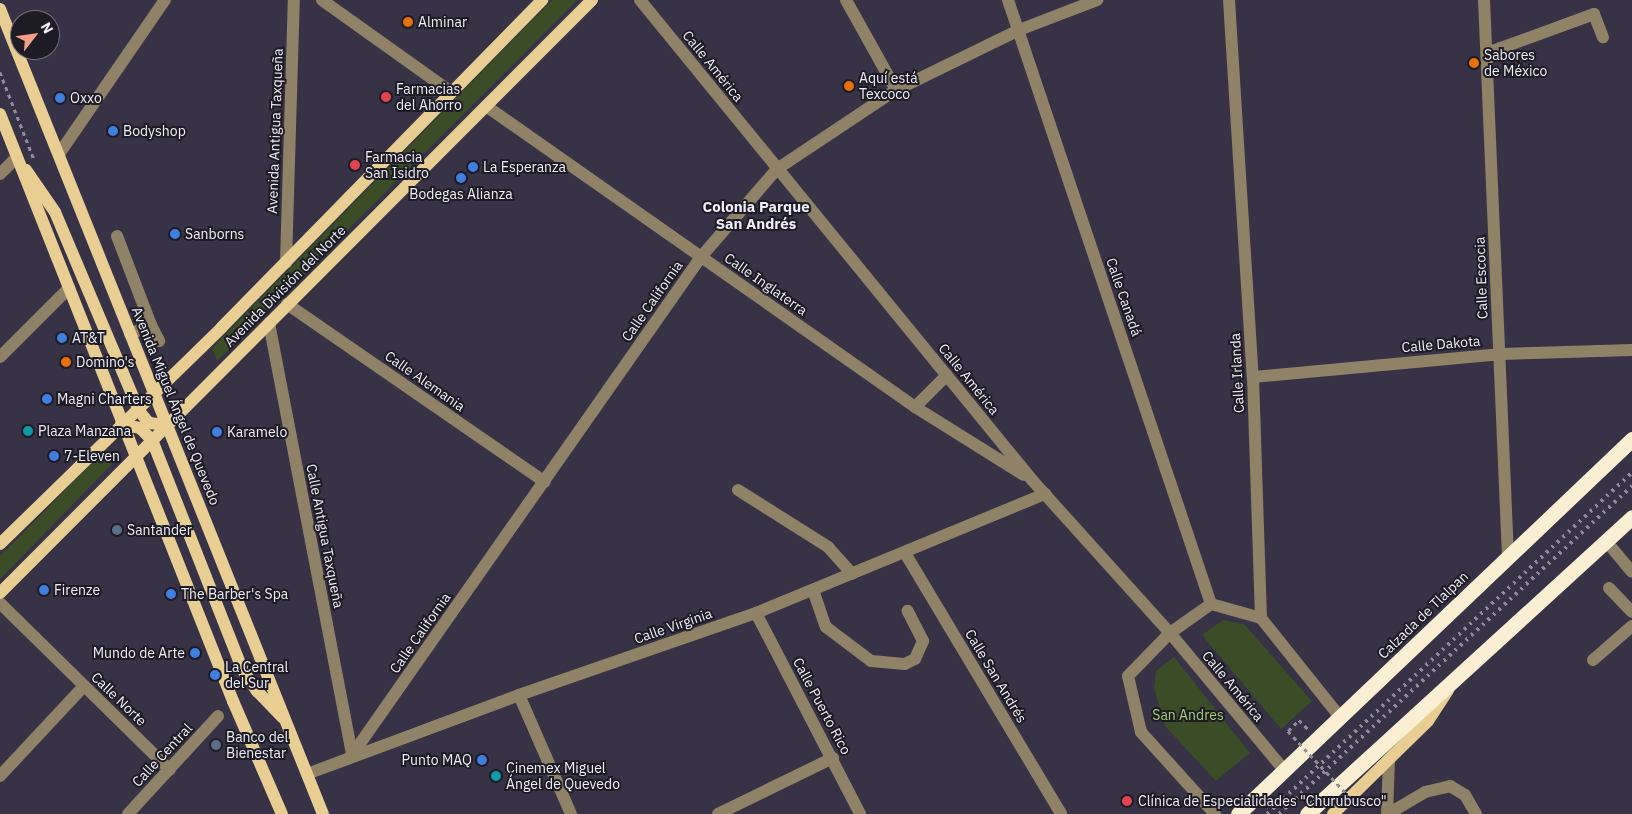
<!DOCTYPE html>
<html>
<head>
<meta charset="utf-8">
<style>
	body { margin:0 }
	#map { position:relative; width:1632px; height:814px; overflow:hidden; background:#373246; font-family:"IBM Plex Sans",sans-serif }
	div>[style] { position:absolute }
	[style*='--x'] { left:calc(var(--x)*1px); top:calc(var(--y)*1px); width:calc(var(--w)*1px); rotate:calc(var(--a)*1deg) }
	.green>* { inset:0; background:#3b4d26 }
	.path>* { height:2.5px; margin-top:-1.25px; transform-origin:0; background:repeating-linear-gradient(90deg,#918d9e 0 4px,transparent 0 8px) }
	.minor>* { height:12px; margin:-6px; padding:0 6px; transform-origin:6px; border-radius:6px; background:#8f8266 }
	.major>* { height:12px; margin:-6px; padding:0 6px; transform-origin:6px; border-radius:6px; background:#e9ce93 }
	.highway>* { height:15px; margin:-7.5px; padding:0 7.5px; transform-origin:7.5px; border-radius:7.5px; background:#fbefd3 }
	.rail>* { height:4px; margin-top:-2px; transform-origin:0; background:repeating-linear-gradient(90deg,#8f8b9b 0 2.5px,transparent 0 7.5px) }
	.path-bridge>* { height:2.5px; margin-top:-1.25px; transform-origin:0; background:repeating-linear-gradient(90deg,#918d9e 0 4px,transparent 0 8px) }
	.dots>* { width:14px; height:14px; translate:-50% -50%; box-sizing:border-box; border:2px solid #1d1b24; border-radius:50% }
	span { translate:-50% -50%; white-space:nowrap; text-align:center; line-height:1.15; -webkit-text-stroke:4px #1d1b24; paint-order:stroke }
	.poi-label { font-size:14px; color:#f1eefb }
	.left { translate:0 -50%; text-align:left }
	.right { translate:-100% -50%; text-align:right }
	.street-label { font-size:14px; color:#f1eefb }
	.park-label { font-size:14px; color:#a4cf75 }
	.neighbourhood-label { font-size:15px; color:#f1eefb; font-weight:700 }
	.north { position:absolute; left:10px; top:10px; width:50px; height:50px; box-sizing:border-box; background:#1d1b24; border:1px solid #726f7a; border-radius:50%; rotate:60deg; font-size:14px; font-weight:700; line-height:20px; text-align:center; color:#f1eefb }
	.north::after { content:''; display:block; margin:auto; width:18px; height:22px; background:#f49e86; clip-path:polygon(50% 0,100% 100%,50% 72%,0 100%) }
</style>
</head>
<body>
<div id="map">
	<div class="green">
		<i style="clip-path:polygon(552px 0,577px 0,217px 361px,212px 348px)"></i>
		<i style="clip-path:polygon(107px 448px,112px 464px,0 579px,0 556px)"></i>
		<i style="clip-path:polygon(1223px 620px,1244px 624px,1312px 701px,1281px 729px,1202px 635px)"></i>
		<i style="clip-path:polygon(1174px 657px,1250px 753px,1216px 781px,1165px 726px,1154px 688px,1156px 671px)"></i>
	</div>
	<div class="path">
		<i style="--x:0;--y:72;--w:93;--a:68.7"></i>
		<i style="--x:1288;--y:731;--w:16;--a:-45"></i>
		<i style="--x:1299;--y:720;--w:13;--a:45"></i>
	</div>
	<div class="minor">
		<i style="--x:322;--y:0;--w:158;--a:35.5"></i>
		<i style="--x:640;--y:0;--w:621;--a:50.75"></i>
		<i style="--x:1033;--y:481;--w:205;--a:48"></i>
		<i style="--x:1170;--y:633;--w:178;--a:50.2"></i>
		<i style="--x:846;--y:0;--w:103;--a:60.9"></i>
		<i style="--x:1008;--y:0;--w:637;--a:71.42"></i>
		<i style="--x:1229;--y:0;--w:378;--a:86.4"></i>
		<i style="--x:1253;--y:377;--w:241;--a:88.1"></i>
		<i style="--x:1261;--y:618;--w:127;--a:51.4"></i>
		<i style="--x:1484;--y:0;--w:557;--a:87.53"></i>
		<i style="--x:1487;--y:53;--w:114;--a:-20"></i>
		<i style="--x:1594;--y:14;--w:25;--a:69"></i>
		<i style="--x:486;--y:106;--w:524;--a:35.05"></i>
		<i style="--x:915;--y:407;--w:128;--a:32"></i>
		<i style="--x:59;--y:154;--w:187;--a:-55.5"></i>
		<i style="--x:0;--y:174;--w:23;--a:-45"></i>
		<i style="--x:117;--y:236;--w:95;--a:69.1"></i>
		<i style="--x:286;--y:263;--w:263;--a:-88.3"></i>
		<i style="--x:287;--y:304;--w:313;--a:34.6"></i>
		<i style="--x:269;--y:323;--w:440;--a:79.1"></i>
		<i style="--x:130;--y:334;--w:23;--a:-23"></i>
		<i style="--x:151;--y:325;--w:18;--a:63"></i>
		<i style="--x:0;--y:357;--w:98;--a:-45"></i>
		<i style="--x:1253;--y:377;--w:247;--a:-5.3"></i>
		<i style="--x:1499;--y:354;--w:133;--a:-1.7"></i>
		<i style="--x:915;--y:407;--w:45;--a:-45"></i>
		<i style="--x:738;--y:490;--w:107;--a:32.3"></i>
		<i style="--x:828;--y:547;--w:36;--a:48"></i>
		<i style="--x:1606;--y:541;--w:40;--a:50"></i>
		<i style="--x:905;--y:553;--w:304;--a:59.1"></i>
		<i style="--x:1609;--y:588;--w:33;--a:46"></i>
		<i style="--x:813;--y:590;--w:39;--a:71"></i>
		<i style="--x:826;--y:627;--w:56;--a:37.1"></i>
		<i style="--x:871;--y:661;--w:34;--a:5"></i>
		<i style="--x:905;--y:664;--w:11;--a:-27"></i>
		<i style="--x:915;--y:659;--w:20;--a:-66"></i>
		<i style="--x:923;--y:641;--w:34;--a:-117"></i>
		<i style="--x:0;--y:603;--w:238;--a:44.5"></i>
		<i style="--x:756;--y:613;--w:226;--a:62.6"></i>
		<i style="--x:1593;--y:660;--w:52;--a:-41.1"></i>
		<i style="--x:519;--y:695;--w:130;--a:66.4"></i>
		<i style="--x:352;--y:755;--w:608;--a:-54.98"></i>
		<i style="--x:701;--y:257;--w:116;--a:-49.2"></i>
		<i style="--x:777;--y:169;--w:143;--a:-33.6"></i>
		<i style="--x:896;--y:90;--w:137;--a:-26"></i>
		<i style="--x:1019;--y:30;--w:84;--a:-21"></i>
		<i style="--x:307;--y:774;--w:226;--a:-20.4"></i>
		<i style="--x:519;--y:695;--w:251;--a:-19.1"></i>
		<i style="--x:756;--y:613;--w:313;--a:-22.4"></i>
		<i style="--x:0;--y:776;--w:123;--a:-47"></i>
		<i style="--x:128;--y:814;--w:133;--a:-47.4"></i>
		<i style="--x:718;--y:814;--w:128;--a:-26"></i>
		<i style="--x:1215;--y:814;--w:110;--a:-132.1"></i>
		<i style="--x:1141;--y:732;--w:57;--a:-103.1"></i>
		<i style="--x:1128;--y:676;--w:60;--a:-45.7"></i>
		<i style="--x:1170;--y:633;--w:50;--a:-35.3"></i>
		<i style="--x:1211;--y:604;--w:52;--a:15.6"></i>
		<i style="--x:1387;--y:814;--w:55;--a:-87.9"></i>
		<i style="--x:1388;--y:814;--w:43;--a:-30.7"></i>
		<i style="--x:1425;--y:792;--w:26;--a:-13"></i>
		<i style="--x:1450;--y:786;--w:17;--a:31"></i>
		<i style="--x:1465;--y:795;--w:22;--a:60"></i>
	</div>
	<div class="major">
		<i style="--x:0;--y:9;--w:867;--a:68.14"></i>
		<i style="--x:0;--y:114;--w:632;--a:68.35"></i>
		<i style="--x:233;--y:701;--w:123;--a:66.6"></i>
		<i style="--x:26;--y:170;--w:51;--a:55.4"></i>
		<i style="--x:55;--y:212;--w:216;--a:67.1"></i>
		<i style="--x:139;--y:411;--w:16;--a:50"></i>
		<i style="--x:149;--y:423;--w:19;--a:6"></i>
		<i style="--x:121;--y:424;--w:19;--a:12"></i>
		<i style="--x:140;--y:428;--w:17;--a:45"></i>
		<i style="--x:152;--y:440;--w:246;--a:68.5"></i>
		<i style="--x:242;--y:669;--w:27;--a:56"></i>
		<i style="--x:257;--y:691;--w:37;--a:46"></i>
		<i style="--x:0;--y:544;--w:310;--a:-44.3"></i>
		<i style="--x:222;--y:327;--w:458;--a:-45.6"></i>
		<i style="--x:0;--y:593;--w:838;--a:-45.05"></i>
		<i style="--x:1333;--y:814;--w:133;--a:-44.4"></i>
		<i style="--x:1428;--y:721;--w:37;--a:-57"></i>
	</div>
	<div class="highway">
		<i style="--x:1238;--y:814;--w:544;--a:-43.58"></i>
		<i style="--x:1307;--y:814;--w:440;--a:-42.4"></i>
	</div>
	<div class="rail">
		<i style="--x:1267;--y:814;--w:500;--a:-43.1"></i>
		<i style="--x:1279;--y:814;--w:482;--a:-42.9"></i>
	</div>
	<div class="path-bridge">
		<i style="--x:1288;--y:731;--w:103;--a:47"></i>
	</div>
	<div class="dots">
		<i style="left:408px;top:22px;background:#e8710a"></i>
		<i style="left:1474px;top:63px;background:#e8710a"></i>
		<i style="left:849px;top:86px;background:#e8710a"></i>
		<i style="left:386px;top:97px;background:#e0444e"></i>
		<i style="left:60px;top:98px;background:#3f7fe0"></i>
		<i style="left:113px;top:131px;background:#3f7fe0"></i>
		<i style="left:355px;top:165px;background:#e0444e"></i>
		<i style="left:473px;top:167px;background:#3f7fe0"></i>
		<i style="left:461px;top:178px;background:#3f7fe0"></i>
		<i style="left:175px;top:234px;background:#3f7fe0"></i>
		<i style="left:62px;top:338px;background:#3f7fe0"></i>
		<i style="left:66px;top:362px;background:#e8710a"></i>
		<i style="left:47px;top:399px;background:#3f7fe0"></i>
		<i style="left:28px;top:431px;background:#0f9aa8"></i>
		<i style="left:217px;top:432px;background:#3f7fe0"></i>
		<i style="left:54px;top:456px;background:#3f7fe0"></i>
		<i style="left:117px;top:530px;background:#5c6f8a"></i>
		<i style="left:44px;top:590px;background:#3f7fe0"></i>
		<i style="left:171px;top:594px;background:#3f7fe0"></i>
		<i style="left:195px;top:653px;background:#3f7fe0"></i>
		<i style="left:215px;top:675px;background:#3f7fe0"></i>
		<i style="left:216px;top:745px;background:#5c6f8a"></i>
		<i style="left:482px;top:760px;background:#3f7fe0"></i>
		<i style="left:496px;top:776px;background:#0f9aa8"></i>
		<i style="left:1127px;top:801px;background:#e0444e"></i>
	</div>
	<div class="poi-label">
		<span class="left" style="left:418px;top:22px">Alminar</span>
		<span class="left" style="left:1484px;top:63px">Sabores<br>de México</span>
		<span class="left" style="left:859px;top:86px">Aquí está<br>Texcoco</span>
		<span class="left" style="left:396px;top:97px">Farmacias<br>del Ahorro</span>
		<span class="left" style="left:70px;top:98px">Oxxo</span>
		<span class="left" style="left:123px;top:131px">Bodyshop</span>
		<span class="left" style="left:365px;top:165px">Farmacia<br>San Isidro</span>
		<span class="left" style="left:483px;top:167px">La Esperanza</span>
		<span style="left:461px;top:194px">Bodegas Alianza</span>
		<span class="left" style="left:185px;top:234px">Sanborns</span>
		<span class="left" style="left:72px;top:338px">AT&amp;T</span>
		<span class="left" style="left:76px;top:362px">Domino's</span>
		<span class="left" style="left:57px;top:399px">Magni Charters</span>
		<span class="left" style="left:38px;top:431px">Plaza Manzana</span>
		<span class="left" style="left:227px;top:432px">Karamelo</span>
		<span class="left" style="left:64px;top:456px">7-Eleven</span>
		<span class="left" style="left:127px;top:530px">Santander</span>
		<span class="left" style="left:54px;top:590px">Firenze</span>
		<span class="left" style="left:181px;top:594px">The Barber's Spa</span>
		<span class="right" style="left:185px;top:653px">Mundo de Arte</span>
		<span class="left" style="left:225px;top:675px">La Central<br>del Sur</span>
		<span class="left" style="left:226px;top:745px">Banco del<br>Bienestar</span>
		<span class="right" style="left:472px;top:760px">Punto MAQ</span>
		<span class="left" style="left:506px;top:776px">Cinemex Miguel<br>Ángel de Quevedo</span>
		<span class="left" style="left:1138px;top:801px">Clínica de Especialidades "Churubusco"</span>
	</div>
	<div class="street-label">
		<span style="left:713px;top:66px;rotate:51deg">Calle América</span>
		<span style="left:275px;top:131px;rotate:-88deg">Avenida Antigua Taxqueña</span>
		<span style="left:1481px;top:278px;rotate:-92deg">Calle Escocia</span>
		<span style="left:766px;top:284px;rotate:35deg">Calle Inglaterra</span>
		<span style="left:285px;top:286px;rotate:-45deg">Avenida División del Norte</span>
		<span style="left:1124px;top:297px;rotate:71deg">Calle Canadá</span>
		<span style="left:652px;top:301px;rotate:-55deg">Calle California</span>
		<span style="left:1441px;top:344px;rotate:-5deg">Calle Dakota</span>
		<span style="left:1237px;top:373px;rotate:-93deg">Calle Irlanda</span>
		<span style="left:969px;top:379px;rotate:51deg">Calle América</span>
		<span style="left:425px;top:381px;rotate:35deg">Calle Alemania</span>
		<span style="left:176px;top:406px;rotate:68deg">Avenida Miguel Ángel de Quevedo</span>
		<span style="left:325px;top:536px;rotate:79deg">Calle Antigua Taxqueña</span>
		<span style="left:1423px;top:615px;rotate:-44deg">Calzada de Tlalpan</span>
		<span style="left:673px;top:626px;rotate:-19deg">Calle Virginia</span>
		<span style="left:420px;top:633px;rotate:-55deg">Calle California</span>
		<span style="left:996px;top:676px;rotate:59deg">Calle San Andrés</span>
		<span style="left:1233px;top:686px;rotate:50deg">Calle América</span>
		<span style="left:119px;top:699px;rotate:44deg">Calle Norte</span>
		<span style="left:822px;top:706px;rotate:62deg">Calle Puerto Rico</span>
		<span style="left:162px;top:755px;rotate:-47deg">Calle Central</span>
	</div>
	<div class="park-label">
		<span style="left:1188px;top:715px">San Andres</span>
	</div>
	<div class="neighbourhood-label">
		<span style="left:756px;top:215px">Colonia Parque<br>San Andrés</span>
	</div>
	<div class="north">N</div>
</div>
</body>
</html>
